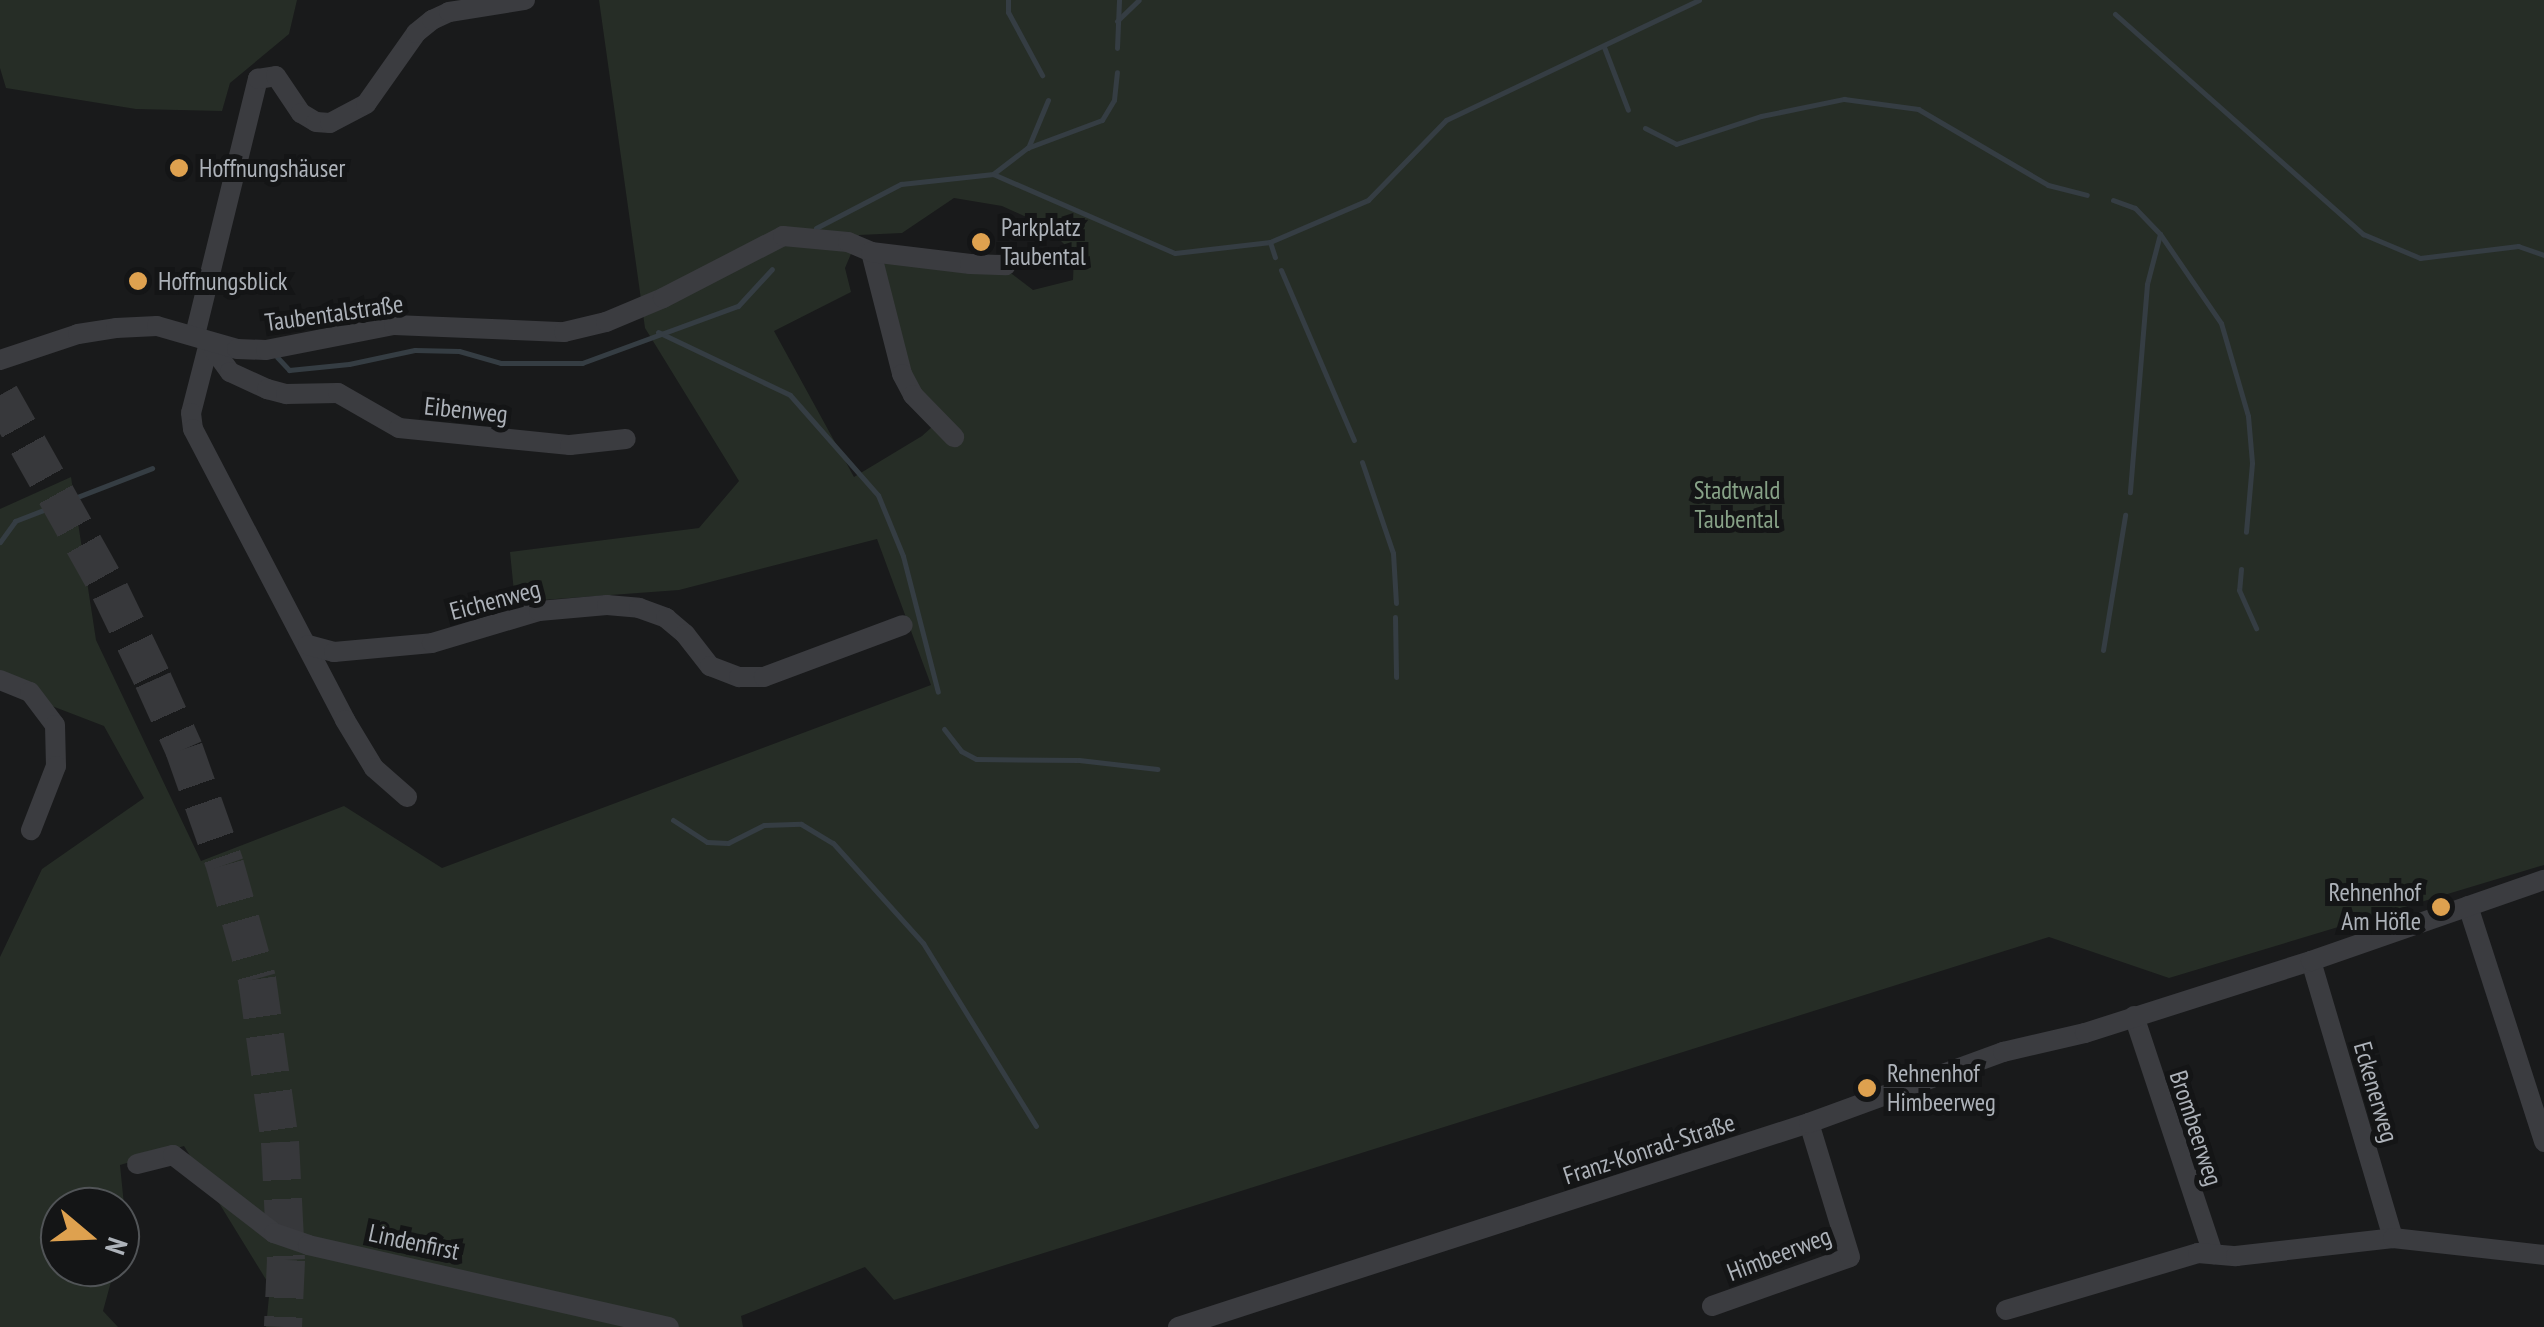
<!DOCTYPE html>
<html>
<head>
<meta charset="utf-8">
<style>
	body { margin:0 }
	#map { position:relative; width:2544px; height:1327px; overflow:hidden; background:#191a1b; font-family:"PT Sans Narrow",sans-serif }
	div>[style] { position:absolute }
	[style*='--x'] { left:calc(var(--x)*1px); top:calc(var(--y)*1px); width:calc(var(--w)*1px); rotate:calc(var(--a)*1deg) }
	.green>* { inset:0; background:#262d26 }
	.stream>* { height:5px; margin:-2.5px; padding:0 2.5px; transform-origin:2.5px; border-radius:2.5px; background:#353d43 }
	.highway-tunnel>* { height:38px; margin-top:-19px; transform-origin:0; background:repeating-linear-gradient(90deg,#37383b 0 38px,transparent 0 57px) }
	.street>* { height:20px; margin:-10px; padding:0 10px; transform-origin:10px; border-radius:10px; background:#3b3c40 }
	.dots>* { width:28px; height:28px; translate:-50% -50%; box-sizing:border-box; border:5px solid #141516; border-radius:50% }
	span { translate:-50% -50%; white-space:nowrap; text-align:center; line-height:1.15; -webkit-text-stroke:10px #141516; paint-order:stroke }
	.poi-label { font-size:25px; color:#adb2b9 }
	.left { translate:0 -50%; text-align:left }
	.right { translate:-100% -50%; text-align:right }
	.street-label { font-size:25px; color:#adb2b9 }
	.park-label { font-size:25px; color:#87a287 }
	.north { position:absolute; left:40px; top:1187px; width:100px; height:100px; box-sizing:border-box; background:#141516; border:2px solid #515457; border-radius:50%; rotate:109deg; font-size:28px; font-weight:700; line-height:40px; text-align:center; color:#adb2b9 }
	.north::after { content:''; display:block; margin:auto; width:35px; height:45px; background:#dea14f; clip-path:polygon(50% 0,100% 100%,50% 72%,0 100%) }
</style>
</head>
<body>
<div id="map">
	<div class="green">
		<i style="clip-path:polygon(0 0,297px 0,289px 34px,230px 83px,222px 111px,136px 109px,6px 88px,0 68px)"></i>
		<i style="clip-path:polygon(evenodd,599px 0,2544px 0,2544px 865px,2169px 978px,2049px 937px,894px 1300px,865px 1267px,741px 1316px,743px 1327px,266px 1327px,270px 1286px,184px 1146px,120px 1165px,126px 1225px,120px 1246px,120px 1207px,60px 1207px,60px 1267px,115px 1267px,103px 1311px,118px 1327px,0 1327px,0 957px,42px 869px,144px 798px,104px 726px,0 686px,0 509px,71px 477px,96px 640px,201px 861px,344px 806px,442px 868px,931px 685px,877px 539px,679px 590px,515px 602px,510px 552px,699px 528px,739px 481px,645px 328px,599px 0,954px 198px,1002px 206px,1046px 226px,1074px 254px,1073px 280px,1033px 290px,1008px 271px,873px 258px,905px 373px,943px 417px,922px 436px,854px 477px,774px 331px,851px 292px,845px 268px,859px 235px,902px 233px,954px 198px)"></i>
	</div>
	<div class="stream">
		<i style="--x:1008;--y:0;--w:12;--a:90"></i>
		<i style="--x:1008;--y:12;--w:72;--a:61.6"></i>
		<i style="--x:2115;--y:14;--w:332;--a:41.6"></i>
		<i style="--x:2363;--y:234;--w:62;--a:22.8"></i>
		<i style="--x:2420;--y:258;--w:99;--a:-7"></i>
		<i style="--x:2518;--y:246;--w:28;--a:19"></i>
		<i style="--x:1117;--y:21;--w:30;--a:-44"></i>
		<i style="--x:1604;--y:47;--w:67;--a:69.1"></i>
		<i style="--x:1117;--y:48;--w:48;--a:-87.6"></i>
		<i style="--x:1645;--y:128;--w:35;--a:27"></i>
		<i style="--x:1676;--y:144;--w:89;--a:-18.2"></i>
		<i style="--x:1761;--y:116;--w:85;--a:-11.6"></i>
		<i style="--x:1844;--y:99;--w:75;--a:7.7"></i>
		<i style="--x:1918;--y:109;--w:151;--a:30.3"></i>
		<i style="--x:2048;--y:185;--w:40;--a:14.4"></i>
		<i style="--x:1028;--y:148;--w:52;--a:-67.4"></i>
		<i style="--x:993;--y:174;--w:43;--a:-37.4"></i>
		<i style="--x:1027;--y:148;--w:80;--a:-20.5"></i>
		<i style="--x:1102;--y:120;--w:23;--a:-59"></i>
		<i style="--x:1114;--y:100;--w:28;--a:-84"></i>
		<i style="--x:2113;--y:200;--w:23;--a:20"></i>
		<i style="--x:2135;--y:208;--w:36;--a:46"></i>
		<i style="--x:2160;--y:234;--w:52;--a:104.6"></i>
		<i style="--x:2147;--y:284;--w:209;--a:94.7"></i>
		<i style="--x:816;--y:228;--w:96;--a:-27.4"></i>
		<i style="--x:901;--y:184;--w:93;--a:-6.2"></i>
		<i style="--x:993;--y:174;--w:198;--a:23.5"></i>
		<i style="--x:1175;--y:253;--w:96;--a:-6.6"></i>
		<i style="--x:1270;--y:242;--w:107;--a:-23.2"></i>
		<i style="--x:1368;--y:200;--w:112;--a:-45.7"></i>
		<i style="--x:1446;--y:120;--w:280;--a:-25.4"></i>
		<i style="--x:2160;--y:234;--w:108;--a:55.6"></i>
		<i style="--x:2221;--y:323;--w:97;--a:73.8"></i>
		<i style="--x:2248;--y:416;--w:47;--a:85.1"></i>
		<i style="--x:2252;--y:463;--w:69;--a:95"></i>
		<i style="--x:1270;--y:242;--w:16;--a:72"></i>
		<i style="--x:1281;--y:270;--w:185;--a:66.8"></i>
		<i style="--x:658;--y:332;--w:146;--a:25.5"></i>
		<i style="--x:790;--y:395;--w:133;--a:48.7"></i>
		<i style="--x:878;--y:495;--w:66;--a:67.7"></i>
		<i style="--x:903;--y:556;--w:140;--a:75.6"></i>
		<i style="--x:277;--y:357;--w:18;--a:47"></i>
		<i style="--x:289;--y:370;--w:60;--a:-5.7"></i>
		<i style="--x:349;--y:364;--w:67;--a:-12"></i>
		<i style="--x:415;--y:350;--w:44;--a:1.3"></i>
		<i style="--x:459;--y:351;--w:44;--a:15.9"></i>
		<i style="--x:501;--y:363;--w:81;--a:0"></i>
		<i style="--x:582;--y:363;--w:166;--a:-20.1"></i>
		<i style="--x:738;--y:306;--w:50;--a:-47.4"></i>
		<i style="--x:1362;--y:462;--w:96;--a:71.2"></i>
		<i style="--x:1393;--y:553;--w:50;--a:86.6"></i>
		<i style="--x:0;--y:542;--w:26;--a:-54"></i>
		<i style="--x:15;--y:521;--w:147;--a:-21.1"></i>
		<i style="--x:2241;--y:569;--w:21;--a:95"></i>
		<i style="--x:2239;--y:590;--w:42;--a:65.9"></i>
		<i style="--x:1395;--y:617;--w:60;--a:89"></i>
		<i style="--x:2103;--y:650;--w:137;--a:-80.7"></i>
		<i style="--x:944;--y:729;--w:28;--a:52"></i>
		<i style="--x:961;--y:751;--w:17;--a:28"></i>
		<i style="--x:976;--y:759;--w:103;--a:0.6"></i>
		<i style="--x:1079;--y:760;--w:79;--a:6.6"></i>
		<i style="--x:673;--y:820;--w:40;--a:32.9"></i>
		<i style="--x:707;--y:842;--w:21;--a:3"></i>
		<i style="--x:728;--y:843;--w:40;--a:-26.6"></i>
		<i style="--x:764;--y:825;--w:37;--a:-2"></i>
		<i style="--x:801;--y:824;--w:37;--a:31"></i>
		<i style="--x:833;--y:843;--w:135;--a:48"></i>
		<i style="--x:923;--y:943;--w:215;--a:58.3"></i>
	</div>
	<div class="highway-tunnel">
		<i style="--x:0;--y:395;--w:225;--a:60.7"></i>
		<i style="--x:110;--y:591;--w:99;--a:64.2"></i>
		<i style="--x:153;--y:680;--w:76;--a:65.8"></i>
		<i style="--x:184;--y:749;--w:123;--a:70.5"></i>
		<i style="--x:225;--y:865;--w:118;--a:74.3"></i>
		<i style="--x:257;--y:979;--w:165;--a:82"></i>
		<i style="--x:280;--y:1142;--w:118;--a:87.1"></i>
		<i style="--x:286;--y:1260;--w:67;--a:92.6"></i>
	</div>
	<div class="street">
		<i style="--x:871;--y:252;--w:126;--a:75.7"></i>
		<i style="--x:902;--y:374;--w:24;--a:62"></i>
		<i style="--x:913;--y:395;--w:59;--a:45.7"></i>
		<i style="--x:195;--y:335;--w:264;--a:-76.2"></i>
		<i style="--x:258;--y:79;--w:18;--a:-9"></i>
		<i style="--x:276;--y:76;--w:45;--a:56"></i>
		<i style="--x:301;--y:113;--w:17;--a:31"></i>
		<i style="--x:316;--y:122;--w:14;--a:4"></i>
		<i style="--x:330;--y:123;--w:41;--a:-27.8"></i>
		<i style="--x:366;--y:104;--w:87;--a:-54.8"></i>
		<i style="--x:416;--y:33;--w:21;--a:-39"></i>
		<i style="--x:432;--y:20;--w:19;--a:-25"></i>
		<i style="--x:449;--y:12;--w:77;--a:-9"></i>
		<i style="--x:209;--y:343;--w:72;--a:104.4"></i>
		<i style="--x:191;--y:413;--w:16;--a:83"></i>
		<i style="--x:193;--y:429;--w:328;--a:62.4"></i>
		<i style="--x:345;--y:720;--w:56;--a:58.9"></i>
		<i style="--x:374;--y:768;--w:44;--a:41.3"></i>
		<i style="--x:209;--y:343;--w:36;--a:54"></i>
		<i style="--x:230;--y:372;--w:41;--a:24.7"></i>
		<i style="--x:267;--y:389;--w:20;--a:15"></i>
		<i style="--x:286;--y:394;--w:52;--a:-1.1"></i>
		<i style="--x:338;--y:393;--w:70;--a:29.8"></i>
		<i style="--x:399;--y:428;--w:172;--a:5.7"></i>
		<i style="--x:570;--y:445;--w:56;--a:-6.1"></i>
		<i style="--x:0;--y:360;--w:82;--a:-18.4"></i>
		<i style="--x:78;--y:334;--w:38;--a:-9"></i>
		<i style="--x:116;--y:328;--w:41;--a:-2.8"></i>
		<i style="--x:157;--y:326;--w:83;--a:16"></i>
		<i style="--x:237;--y:349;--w:29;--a:2"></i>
		<i style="--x:266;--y:350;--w:130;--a:-11.1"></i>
		<i style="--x:394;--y:325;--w:170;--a:2.4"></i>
		<i style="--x:564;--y:332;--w:43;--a:-13.4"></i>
		<i style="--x:606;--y:322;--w:62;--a:-22.8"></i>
		<i style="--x:663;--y:298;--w:135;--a:-27.3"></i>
		<i style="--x:783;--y:236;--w:65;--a:5.3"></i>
		<i style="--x:848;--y:242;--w:25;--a:23"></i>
		<i style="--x:871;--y:252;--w:100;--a:6.9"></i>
		<i style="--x:970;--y:264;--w:36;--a:2"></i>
		<i style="--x:308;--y:645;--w:27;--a:15"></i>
		<i style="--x:334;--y:652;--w:98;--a:-5.2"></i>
		<i style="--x:432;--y:643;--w:112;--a:-16.7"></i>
		<i style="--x:539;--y:611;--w:68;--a:-5"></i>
		<i style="--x:607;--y:605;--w:32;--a:5"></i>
		<i style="--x:639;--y:608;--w:29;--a:20"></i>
		<i style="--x:666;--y:618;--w:25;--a:40"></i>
		<i style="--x:685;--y:634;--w:41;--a:52"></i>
		<i style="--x:710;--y:666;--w:31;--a:21"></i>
		<i style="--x:739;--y:677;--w:25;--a:0"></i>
		<i style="--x:764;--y:677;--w:148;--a:-20.5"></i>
		<i style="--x:0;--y:680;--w:32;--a:22"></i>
		<i style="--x:30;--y:692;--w:41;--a:52.9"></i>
		<i style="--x:55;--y:725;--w:41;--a:88.6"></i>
		<i style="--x:56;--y:766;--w:69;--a:111.3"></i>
		<i style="--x:2468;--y:906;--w:248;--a:72.1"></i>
		<i style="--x:2311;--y:961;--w:289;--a:73.5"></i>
		<i style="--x:2134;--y:1016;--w:251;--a:71.6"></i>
		<i style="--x:137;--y:1164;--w:37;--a:-14"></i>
		<i style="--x:173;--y:1155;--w:128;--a:37.7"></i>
		<i style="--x:274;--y:1233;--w:36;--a:19"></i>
		<i style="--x:308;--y:1245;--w:370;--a:12.8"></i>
		<i style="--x:1712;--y:1306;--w:146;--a:-19.5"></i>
		<i style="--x:1850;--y:1257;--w:140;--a:-107"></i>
		<i style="--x:2006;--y:1310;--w:200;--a:-16.5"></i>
		<i style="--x:2198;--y:1253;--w:38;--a:5"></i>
		<i style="--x:2236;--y:1256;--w:158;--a:-6.5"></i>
		<i style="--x:2393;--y:1238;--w:152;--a:6.4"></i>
		<i style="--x:1178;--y:1327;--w:663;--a:-17.92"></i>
		<i style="--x:1809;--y:1123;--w:207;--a:-20.1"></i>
		<i style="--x:2003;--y:1052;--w:84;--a:-13"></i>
		<i style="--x:2085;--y:1033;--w:237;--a:-17.7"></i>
		<i style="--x:2311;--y:961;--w:247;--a:-19.2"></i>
	</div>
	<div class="dots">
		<i style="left:179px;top:168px;background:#dea14f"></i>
		<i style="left:981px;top:242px;background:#dea14f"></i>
		<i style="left:138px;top:281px;background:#dea14f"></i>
		<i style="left:2441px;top:907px;background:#dea14f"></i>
		<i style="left:1867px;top:1088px;background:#dea14f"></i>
	</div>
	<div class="poi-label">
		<span class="left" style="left:199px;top:168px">Hoffnungshäuser</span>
		<span class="left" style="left:1001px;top:242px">Parkplatz<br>Taubental</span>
		<span class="left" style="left:158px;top:281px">Hoffnungsblick</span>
		<span class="right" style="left:2421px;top:907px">Rehnenhof<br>Am Höfle</span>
		<span class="left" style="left:1887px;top:1088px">Rehnenhof<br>Himbeerweg</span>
	</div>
	<div class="street-label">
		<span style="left:334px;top:313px;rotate:-8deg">Taubentalstraße</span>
		<span style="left:466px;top:410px;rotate:6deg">Eibenweg</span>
		<span style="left:495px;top:600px;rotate:-15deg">Eichenweg</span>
		<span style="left:2376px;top:1092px;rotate:74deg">Eckenerweg</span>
		<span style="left:2196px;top:1128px;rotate:72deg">Brombeerweg</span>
		<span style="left:1649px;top:1149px;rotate:-18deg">Franz-Konrad-Straße</span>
		<span style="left:414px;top:1242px;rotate:12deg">Lindenfirst</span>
		<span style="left:1779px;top:1254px;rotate:-21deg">Himbeerweg</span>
	</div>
	<div class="park-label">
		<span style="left:1737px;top:505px">Stadtwald<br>Taubental</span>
	</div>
	<div class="north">N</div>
</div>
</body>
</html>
